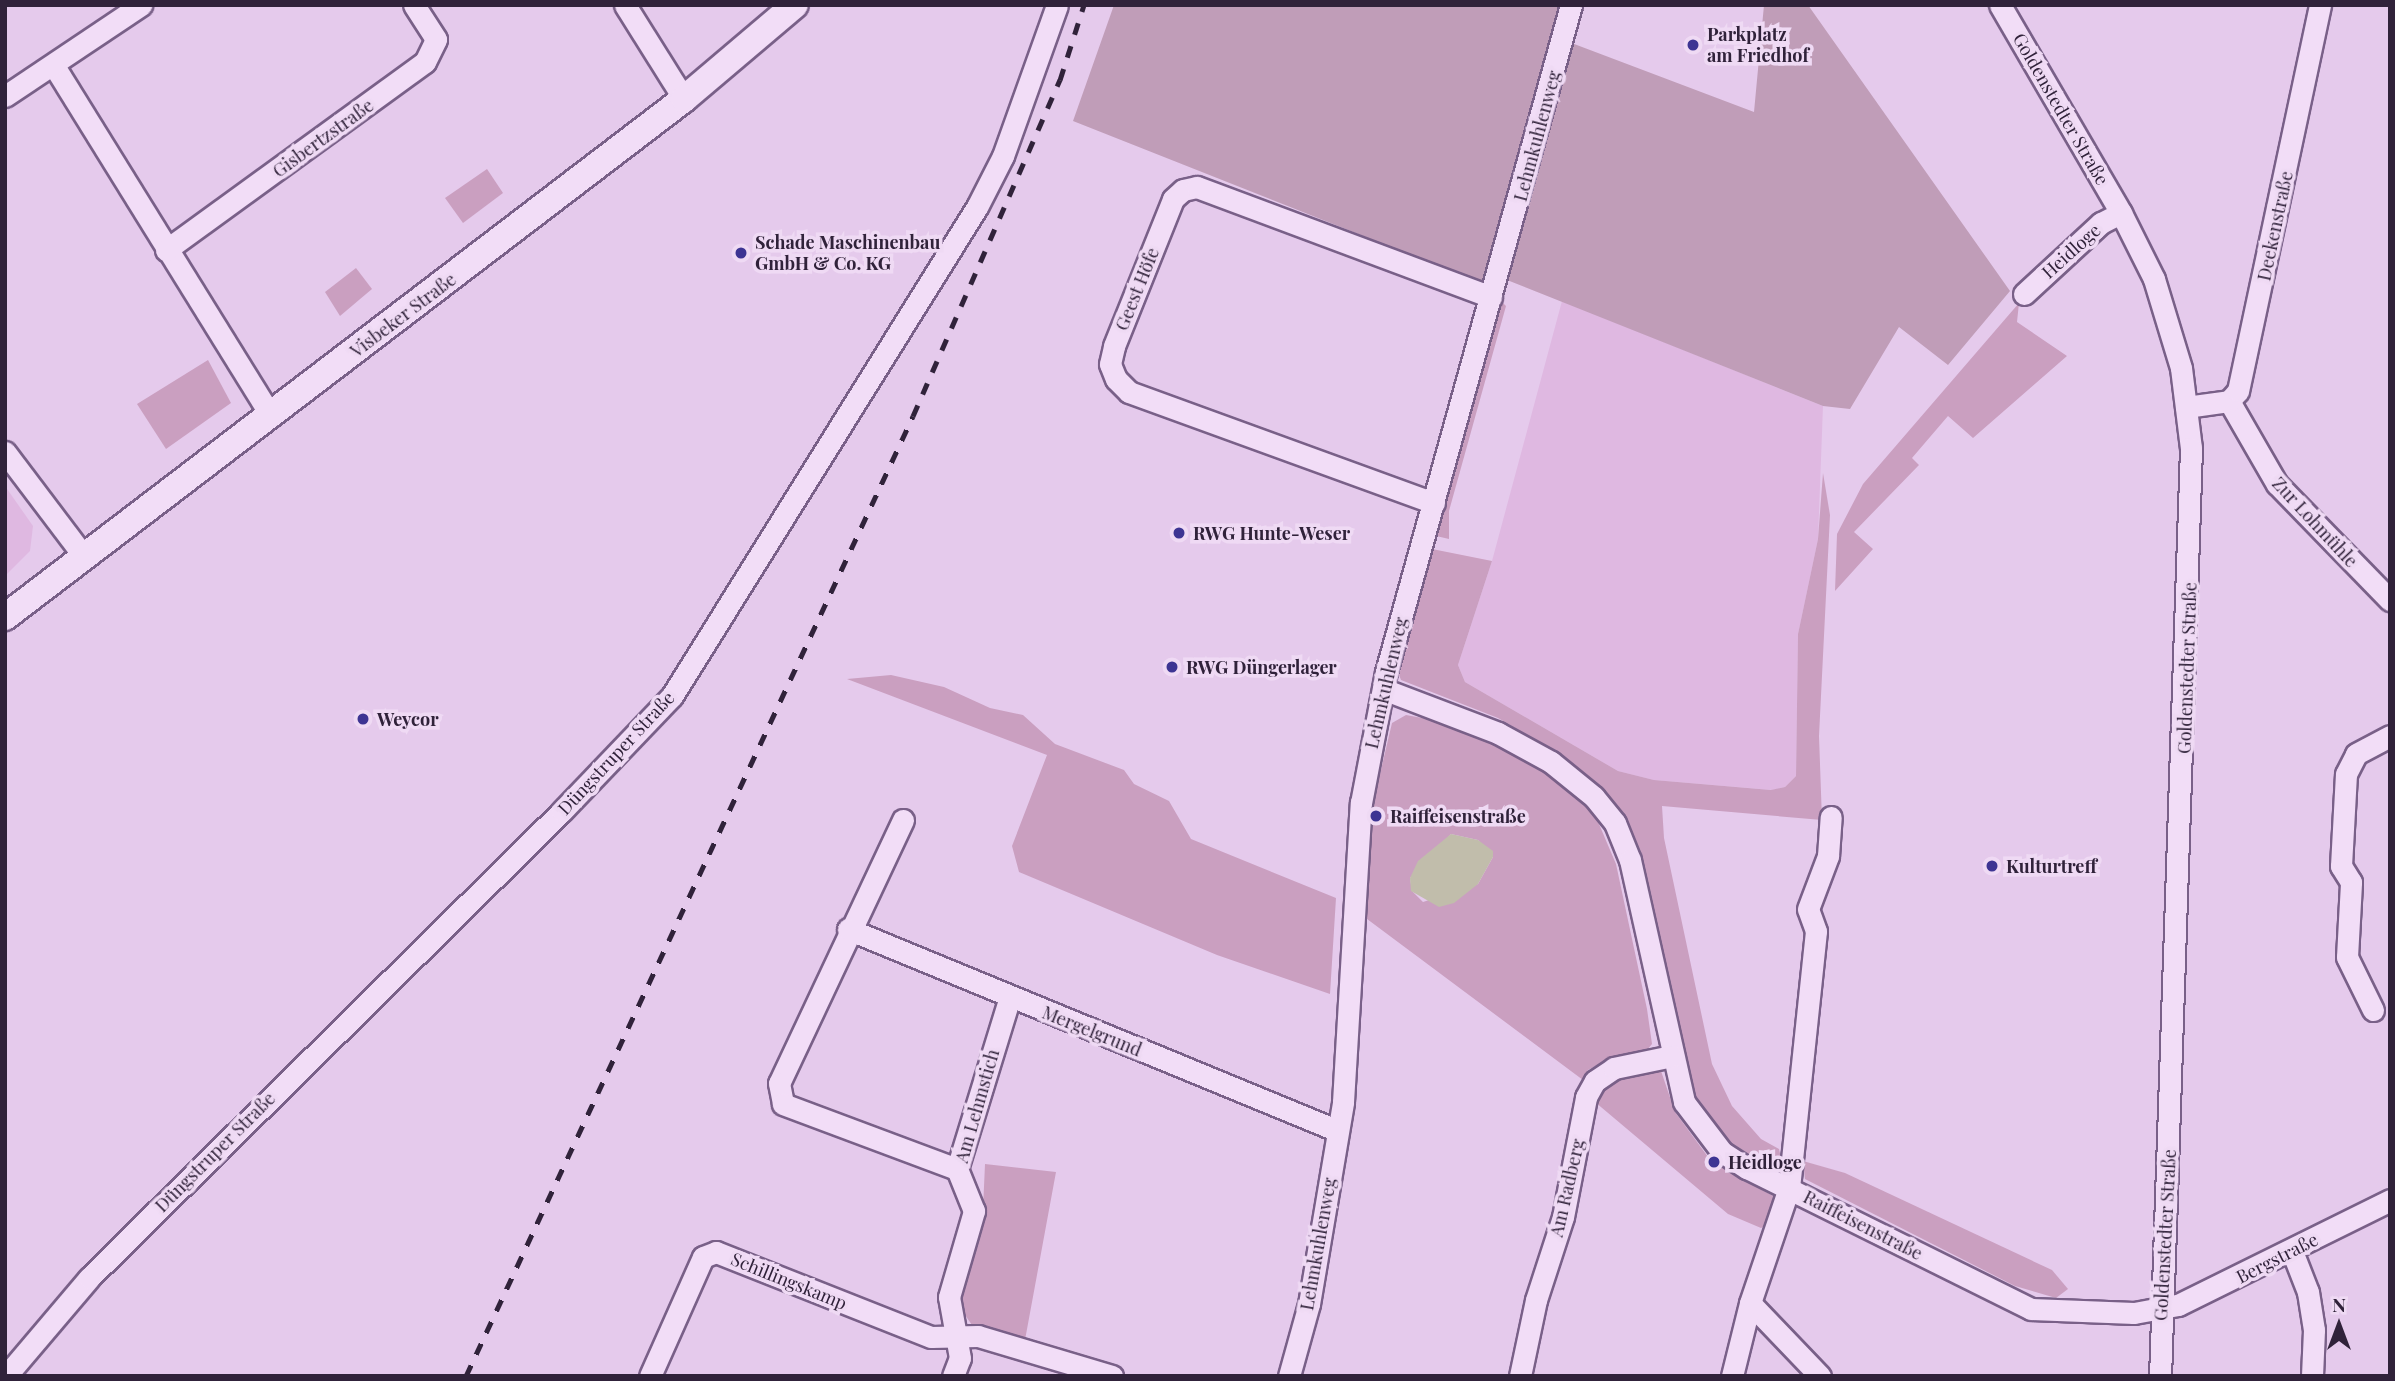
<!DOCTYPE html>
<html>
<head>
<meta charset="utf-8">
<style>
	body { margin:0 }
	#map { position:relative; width:2395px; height:1381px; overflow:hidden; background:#e5caec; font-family:"Playfair Display",serif }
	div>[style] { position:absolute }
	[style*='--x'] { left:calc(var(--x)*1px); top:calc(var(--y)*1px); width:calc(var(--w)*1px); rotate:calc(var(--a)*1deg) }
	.farmland>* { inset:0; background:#dfb8e1 }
	.green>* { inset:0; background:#ca9fc0 }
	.cemetery>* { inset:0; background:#c09db8 }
	.water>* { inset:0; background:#c1bdab }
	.roads { filter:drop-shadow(2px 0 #796088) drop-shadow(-2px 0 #796088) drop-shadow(0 2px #796088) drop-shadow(0 -2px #796088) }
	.minor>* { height:21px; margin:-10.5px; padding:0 10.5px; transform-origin:10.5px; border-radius:10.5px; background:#f2ddf7 }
	.tertiary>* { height:26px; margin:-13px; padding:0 13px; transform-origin:13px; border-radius:13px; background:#f2ddf7 }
	.rail>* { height:5px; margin-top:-2.5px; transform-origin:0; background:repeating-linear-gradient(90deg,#30223a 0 12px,transparent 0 24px) }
	.dots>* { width:19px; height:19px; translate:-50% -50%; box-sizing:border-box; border:4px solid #efdaf4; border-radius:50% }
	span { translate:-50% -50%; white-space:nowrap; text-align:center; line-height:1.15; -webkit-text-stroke:7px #efdaf4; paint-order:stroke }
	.poi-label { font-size:18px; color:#30223a; font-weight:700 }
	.left { translate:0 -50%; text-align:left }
	.street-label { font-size:18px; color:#30223a }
	.frame { position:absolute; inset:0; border:7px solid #30223a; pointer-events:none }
	.north { position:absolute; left:2304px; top:1290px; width:70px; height:70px; -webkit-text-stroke:5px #efdaf4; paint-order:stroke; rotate:0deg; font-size:19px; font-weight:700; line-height:28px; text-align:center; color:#30223a }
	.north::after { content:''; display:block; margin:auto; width:24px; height:32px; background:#30223a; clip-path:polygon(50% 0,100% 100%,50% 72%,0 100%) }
</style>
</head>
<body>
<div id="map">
	<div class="farmland">
		<i style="clip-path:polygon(1562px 301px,1823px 406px,1818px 539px,1798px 634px,1796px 776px,1785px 787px,1772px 790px,1654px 780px,1618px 771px,1465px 682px,1458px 665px,1492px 561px)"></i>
		<i style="clip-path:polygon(5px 486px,33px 526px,30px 551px,5px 576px)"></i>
	</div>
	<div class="green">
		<i style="clip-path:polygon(487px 169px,503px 193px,463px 223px,445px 198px)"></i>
		<i style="clip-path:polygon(356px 268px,372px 289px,340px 316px,325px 292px)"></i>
		<i style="clip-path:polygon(1499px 299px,1506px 306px,1449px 511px,1449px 539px,1432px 535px)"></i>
		<i style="clip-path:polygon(2019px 303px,2017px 322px,2067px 356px,1973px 438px,1948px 416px,1912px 458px,1919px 465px,1854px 532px,1873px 549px,1835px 591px,1837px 534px,1863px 484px)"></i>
		<i style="clip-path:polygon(208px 360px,231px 403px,166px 449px,137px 404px)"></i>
		<i style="clip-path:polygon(1823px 473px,1830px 515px,1819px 736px,1822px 820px,1662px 806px,1664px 838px,1712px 1064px,1732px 1106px,1761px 1139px,1779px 1149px,1782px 1162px,1772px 1168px,1734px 1149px,1699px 1106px,1690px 1086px,1644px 873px,1634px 839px,1603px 790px,1556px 752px,1498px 718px,1401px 680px,1399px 675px,1432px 549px,1492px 561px,1458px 665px,1465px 682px,1618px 771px,1654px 780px,1771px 790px,1785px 787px,1796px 776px,1798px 634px,1818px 539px)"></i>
		<i style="clip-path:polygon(891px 675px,944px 687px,990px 708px,1023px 715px,1055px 744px,1124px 770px,1134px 784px,1169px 801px,1191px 839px,1336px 898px,1330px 994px,1217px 955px,1019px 872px,1012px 846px,1047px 755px,847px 679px)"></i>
		<i style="clip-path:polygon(evenodd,1406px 715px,1460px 725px,1545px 768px,1596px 817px,1616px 864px,1647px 1009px,1652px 1044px,1647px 1050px,1610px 1058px,1588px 1070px,1583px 1080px,1359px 913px,1375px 795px,1392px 723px,1406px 715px,1451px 834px,1478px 840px,1493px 857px,1478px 884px,1423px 902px,1412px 891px,1410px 878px,1451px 834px)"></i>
		<i style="clip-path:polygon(1660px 1068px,1675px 1112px,1711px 1161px,1773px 1196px,1771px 1223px,1761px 1228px,1728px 1214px,1595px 1102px,1606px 1080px)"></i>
		<i style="clip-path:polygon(1803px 1161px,1845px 1173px,2052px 1270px,2068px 1289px,2056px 1298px,2015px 1286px,1805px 1179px)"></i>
		<i style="clip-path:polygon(985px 1164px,1056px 1172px,1025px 1340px,972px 1325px,958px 1305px,957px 1292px,983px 1209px)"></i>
	</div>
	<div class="cemetery">
		<i style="clip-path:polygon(1114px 5px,1560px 5px,1553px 36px,1754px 112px,1764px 5px,1808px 5px,2010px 291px,1948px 365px,1899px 327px,1850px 409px,1823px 406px,1507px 280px,1477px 281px,1073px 121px)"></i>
	</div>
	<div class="water">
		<i style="clip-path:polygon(1451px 834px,1478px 840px,1493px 851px,1493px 857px,1478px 884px,1454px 903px,1439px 907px,1411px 891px,1410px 878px,1418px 861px)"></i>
	</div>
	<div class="roads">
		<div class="minor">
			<i style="--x:625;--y:5;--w:111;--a:57.9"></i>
			<i style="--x:2000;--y:5;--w:241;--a:59.8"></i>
			<i style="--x:2121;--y:213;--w:74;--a:63.4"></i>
			<i style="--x:2154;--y:279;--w:93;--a:73.1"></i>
			<i style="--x:2181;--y:368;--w:81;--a:82.9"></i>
			<i style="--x:2191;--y:448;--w:929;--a:91.91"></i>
			<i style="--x:54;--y:66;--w:412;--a:58.2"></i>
			<i style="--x:5;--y:96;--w:164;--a:-33.8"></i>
			<i style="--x:166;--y:250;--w:320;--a:-36"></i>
			<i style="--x:425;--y:62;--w:25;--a:-64"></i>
			<i style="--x:436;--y:39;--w:40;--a:-122.9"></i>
			<i style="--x:2024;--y:294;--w:105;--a:-42.7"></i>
			<i style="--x:2101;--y:223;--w:22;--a:-27"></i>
			<i style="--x:2229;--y:401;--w:96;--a:60"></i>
			<i style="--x:2277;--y:484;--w:162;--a:45.8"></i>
			<i style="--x:2186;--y:407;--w:43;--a:-7.9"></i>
			<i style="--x:2229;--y:401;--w:13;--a:-48"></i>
			<i style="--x:2238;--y:391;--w:395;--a:-78"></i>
			<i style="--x:5;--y:452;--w:129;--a:52.9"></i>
			<i style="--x:1434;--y:503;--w:325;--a:-160"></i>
			<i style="--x:1129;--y:392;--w:18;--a:-135"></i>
			<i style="--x:1116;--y:379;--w:16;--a:-112"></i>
			<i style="--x:1110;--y:364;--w:18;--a:-77"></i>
			<i style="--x:1114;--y:346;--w:158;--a:-68.1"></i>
			<i style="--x:1173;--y:199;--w:13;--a:-42"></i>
			<i style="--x:1183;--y:190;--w:14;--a:-12"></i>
			<i style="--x:1197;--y:187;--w:314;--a:20.5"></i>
			<i style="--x:1383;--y:689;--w:123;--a:20.9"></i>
			<i style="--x:1498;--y:733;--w:60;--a:28.7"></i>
			<i style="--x:1551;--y:762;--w:55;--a:39.1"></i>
			<i style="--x:1594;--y:797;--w:33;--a:51"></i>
			<i style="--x:1615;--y:823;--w:40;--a:68"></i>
			<i style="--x:1630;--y:860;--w:248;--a:77.4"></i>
			<i style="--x:1684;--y:1102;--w:63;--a:52.8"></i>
			<i style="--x:1722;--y:1152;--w:30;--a:33"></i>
			<i style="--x:1747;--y:1168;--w:317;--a:26.4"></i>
			<i style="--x:2031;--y:1309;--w:103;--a:2.2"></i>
			<i style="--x:2134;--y:1313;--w:45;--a:-10.3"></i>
			<i style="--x:2178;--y:1305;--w:237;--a:-26.3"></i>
			<i style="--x:903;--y:820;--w:291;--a:115.2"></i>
			<i style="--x:779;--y:1083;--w:21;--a:79"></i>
			<i style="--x:783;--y:1104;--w:186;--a:20.5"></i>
			<i style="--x:848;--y:929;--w:528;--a:22.39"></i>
			<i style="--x:2373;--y:1010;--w:59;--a:-116.1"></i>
			<i style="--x:2347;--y:957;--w:75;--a:-86.9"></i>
			<i style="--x:2351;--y:882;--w:19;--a:-122"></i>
			<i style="--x:2341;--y:866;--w:92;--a:-86.9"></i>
			<i style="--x:2346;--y:774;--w:22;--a:-63"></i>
			<i style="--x:2356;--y:754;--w:38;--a:-28"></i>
			<i style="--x:2292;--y:1251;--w:44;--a:68.7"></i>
			<i style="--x:2308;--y:1292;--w:38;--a:81"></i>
			<i style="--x:2314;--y:1330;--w:46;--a:92.5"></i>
			<i style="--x:1750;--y:1303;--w:101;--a:46.2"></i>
			<i style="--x:6;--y:1376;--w:128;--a:-49.7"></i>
			<i style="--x:89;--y:1278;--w:665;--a:-44.63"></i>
			<i style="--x:562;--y:811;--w:159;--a:-46.3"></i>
			<i style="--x:672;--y:696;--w:576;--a:-58.05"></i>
			<i style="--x:977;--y:207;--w:57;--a:-63"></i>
			<i style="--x:1003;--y:156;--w:160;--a:-70.3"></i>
			<i style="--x:650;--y:1376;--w:130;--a:-66"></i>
			<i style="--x:703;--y:1257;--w:14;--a:-21"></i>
			<i style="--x:716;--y:1252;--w:231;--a:21.6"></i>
			<i style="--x:931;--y:1337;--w:47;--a:-1.2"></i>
			<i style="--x:978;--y:1336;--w:140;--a:16.6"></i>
			<i style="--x:953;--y:1376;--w:19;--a:-69"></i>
			<i style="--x:960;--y:1358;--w:62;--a:-100.2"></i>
			<i style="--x:949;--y:1297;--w:90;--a:-73.8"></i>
			<i style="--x:974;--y:1211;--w:45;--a:-112"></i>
			<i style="--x:957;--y:1169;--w:180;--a:-72.9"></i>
			<i style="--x:1289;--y:1376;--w:75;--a:-74.5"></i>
			<i style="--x:1309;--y:1304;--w:205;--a:-80.4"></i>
			<i style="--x:1343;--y:1102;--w:300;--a:-86.6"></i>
			<i style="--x:1361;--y:803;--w:133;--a:-79.2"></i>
			<i style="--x:1386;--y:672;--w:692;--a:-74.5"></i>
			<i style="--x:1520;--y:1376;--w:78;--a:-78.1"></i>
			<i style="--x:1536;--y:1300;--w:87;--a:-72"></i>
			<i style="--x:1563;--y:1217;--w:122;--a:-79.1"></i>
			<i style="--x:1586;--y:1097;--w:18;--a:-61"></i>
			<i style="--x:1595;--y:1081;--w:23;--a:-34"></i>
			<i style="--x:1614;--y:1068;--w:59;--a:-11.7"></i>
			<i style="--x:1732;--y:1376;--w:75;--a:-76.1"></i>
			<i style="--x:1750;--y:1303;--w:121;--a:-71.3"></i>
			<i style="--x:1789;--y:1188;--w:258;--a:-84"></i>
			<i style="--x:1816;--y:931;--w:23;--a:-110"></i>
			<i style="--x:1808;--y:909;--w:57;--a:-69.3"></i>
			<i style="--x:1828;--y:856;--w:39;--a:-86"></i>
		</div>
		<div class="tertiary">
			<i style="--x:5;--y:617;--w:854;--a:-37.34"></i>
			<i style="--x:684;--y:99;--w:145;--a:-40.3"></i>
		</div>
	</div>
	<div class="rail">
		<i style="--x:466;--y:1376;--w:1059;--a:-65.03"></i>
		<i style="--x:913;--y:416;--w:367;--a:-66.4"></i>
		<i style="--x:1060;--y:80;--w:79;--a:-72.3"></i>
	</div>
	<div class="dots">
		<i style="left:1693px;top:45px;background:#3d3493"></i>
		<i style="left:741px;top:253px;background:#3d3493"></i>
		<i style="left:1179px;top:533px;background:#3d3493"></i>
		<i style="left:1172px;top:667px;background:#3d3493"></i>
		<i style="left:363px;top:719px;background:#3d3493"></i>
		<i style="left:1376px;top:816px;background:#3d3493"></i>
		<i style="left:1992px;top:866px;background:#3d3493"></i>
		<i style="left:1714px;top:1162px;background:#3d3493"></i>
	</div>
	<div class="poi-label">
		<span class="left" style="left:1707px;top:45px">Parkplatz<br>am Friedhof</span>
		<span class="left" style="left:755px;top:253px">Schade Maschinenbau<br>GmbH &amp; Co. KG</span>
		<span class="left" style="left:1193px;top:533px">RWG Hunte-Weser</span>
		<span class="left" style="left:1186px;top:667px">RWG Düngerlager</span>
		<span class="left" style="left:377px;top:719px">Weycor</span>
		<span class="left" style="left:1390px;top:816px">Raiffeisenstraße</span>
		<span class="left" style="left:2006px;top:866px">Kulturtreff</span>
		<span class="left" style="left:1728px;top:1162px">Heidloge</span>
	</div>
	<div class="street-label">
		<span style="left:2061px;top:109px;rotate:60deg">Goldenstedter Straße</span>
		<span style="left:1537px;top:136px;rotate:-75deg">Lehmkuhlenweg</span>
		<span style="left:323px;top:138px;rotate:-36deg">Gisbertzstraße</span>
		<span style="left:2275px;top:226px;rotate:-78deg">Deekenstraße</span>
		<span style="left:2071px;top:251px;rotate:-42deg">Heidloge</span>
		<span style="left:1137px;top:289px;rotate:-68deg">Geest Höfe</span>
		<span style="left:403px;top:315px;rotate:-37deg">Visbeker Straße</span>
		<span style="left:2315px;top:522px;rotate:47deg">Zur Lohmühle</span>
		<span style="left:2187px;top:668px;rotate:-88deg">Goldenstedter Straße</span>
		<span style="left:1386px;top:683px;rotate:-77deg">Lehmkuhlenweg</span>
		<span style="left:616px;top:753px;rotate:-47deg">Düngstruper Straße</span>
		<span style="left:1092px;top:1031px;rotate:22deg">Mergelgrund</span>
		<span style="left:977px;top:1106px;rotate:-74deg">Am Lehmstich</span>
		<span style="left:215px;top:1152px;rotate:-45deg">Düngstruper Straße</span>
		<span style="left:1567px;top:1188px;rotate:-77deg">Am Radberg</span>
		<span style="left:1863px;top:1225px;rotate:27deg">Raiffeisenstraße</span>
		<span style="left:2165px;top:1235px;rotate:-87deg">Goldenstedter Straße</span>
		<span style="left:1318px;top:1244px;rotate:-80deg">Lehmkuhlenweg</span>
		<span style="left:2277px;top:1258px;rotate:-27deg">Bergstraße</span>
		<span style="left:789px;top:1281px;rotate:22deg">Schillingskamp</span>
	</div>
	<div class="frame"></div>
	<div class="north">N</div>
</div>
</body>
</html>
